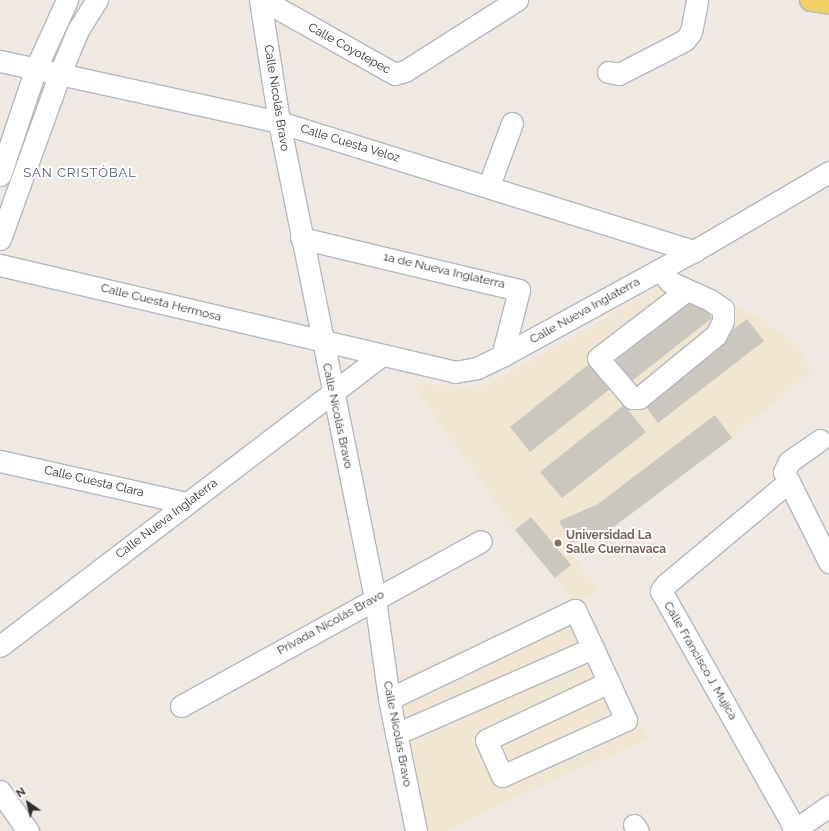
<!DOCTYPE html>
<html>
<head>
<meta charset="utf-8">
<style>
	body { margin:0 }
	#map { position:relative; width:829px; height:831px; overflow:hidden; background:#efe9e1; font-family:Raleway,sans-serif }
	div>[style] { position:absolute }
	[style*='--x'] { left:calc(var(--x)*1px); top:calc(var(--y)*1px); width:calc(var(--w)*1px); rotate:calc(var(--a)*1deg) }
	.education>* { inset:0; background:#f0e6d1 }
	.building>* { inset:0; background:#cbc7bf }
	.roads { filter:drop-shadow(1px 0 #b4b7c1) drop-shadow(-1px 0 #b4b7c1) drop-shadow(0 1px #b4b7c1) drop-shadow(0 -1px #b4b7c1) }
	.minor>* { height:21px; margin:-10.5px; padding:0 10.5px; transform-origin:10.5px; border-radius:10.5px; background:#fff }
	.major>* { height:22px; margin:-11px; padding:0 11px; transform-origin:11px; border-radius:11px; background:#f2d163 }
	.dots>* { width:11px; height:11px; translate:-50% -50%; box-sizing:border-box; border:2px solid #fff; border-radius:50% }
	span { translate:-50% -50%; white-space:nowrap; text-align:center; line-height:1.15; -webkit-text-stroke:4px #fff; paint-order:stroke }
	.street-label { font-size:12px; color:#2e2e2e }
	.education-label { font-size:12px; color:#785e54; font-weight:700 }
	.left { translate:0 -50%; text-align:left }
	.neighbourhood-label { font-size:13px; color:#4d5680; letter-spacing:1px }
	.north { position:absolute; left:8px; top:783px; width:40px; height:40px; -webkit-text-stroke:3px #fff; paint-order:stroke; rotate:326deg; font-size:11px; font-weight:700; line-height:16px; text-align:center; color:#2e2e2e }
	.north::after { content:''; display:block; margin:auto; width:14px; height:18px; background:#2e2e2e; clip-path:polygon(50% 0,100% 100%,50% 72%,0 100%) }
</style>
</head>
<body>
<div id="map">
	<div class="education">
		<i style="clip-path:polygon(676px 278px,754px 315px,796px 343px,811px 372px,732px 438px,572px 556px,599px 591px,577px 604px,649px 739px,527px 792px,447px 831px,426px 831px,396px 678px,542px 615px,572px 597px,515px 530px,412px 383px,467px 387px,489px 384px)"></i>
	</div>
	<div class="building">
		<i style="clip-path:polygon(692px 293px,712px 318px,628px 384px,608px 358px)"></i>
		<i style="clip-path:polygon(747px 319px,764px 341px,658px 423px,641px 400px)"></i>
		<i style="clip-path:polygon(589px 364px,610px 389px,530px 452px,510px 427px)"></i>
		<i style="clip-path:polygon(624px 405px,646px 432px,562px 498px,540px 472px)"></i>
		<i style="clip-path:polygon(715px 415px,732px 438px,611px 529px,571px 543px,559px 521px,598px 504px)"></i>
		<i style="clip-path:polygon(531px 517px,571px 565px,555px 578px,515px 530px)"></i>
	</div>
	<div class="roads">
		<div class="minor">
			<i style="--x:260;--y:0;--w:123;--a:81.1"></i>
			<i style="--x:279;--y:122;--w:487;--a:78.6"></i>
			<i style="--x:375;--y:599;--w:101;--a:82"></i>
			<i style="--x:389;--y:699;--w:135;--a:78.4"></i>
			<i style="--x:263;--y:0;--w:151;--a:29.3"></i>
			<i style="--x:395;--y:74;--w:10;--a:-17"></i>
			<i style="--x:405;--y:71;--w:133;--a:-32.4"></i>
			<i style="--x:0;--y:61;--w:286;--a:12.3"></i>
			<i style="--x:279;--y:122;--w:435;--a:17.3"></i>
			<i style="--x:608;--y:72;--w:11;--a:10"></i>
			<i style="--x:619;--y:74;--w:74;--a:-27.3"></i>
			<i style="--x:685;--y:40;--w:10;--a:-53"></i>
			<i style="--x:691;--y:32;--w:33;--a:-79"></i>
			<i style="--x:0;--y:175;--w:113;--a:-71.4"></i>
			<i style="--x:36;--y:68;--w:75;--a:-65.5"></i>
			<i style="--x:489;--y:185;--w:66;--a:-69.6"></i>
			<i style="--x:301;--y:238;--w:224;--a:13.4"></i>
			<i style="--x:519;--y:290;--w:68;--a:104.4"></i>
			<i style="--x:0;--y:239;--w:177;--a:-70.1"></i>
			<i style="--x:60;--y:73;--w:47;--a:-67.3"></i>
			<i style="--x:78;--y:30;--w:36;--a:-58"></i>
			<i style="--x:0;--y:265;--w:467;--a:13.2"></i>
			<i style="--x:455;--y:372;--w:22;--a:-10"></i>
			<i style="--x:477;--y:368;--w:28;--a:-26"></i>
			<i style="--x:502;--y:356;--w:219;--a:-28.7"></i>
			<i style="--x:694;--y:251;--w:156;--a:-30.3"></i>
			<i style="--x:660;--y:270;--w:16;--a:50"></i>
			<i style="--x:670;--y:282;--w:44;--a:24.2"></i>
			<i style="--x:710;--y:300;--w:16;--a:35"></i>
			<i style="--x:723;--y:309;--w:12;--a:90"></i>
			<i style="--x:723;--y:321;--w:16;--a:117"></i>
			<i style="--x:716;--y:335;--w:99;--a:140.7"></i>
			<i style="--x:639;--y:398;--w:7;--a:180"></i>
			<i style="--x:632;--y:398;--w:52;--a:-130.4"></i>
			<i style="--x:598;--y:358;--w:112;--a:-37.4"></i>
			<i style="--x:820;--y:440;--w:38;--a:145"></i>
			<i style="--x:789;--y:462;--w:11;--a:117"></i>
			<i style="--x:784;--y:472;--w:101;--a:63.4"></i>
			<i style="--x:0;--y:461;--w:192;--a:12.7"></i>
			<i style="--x:787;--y:483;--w:158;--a:140.1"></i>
			<i style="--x:666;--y:584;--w:9;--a:126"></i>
			<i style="--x:661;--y:591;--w:273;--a:60.6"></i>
			<i style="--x:0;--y:646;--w:479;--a:-37.3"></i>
			<i style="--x:389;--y:699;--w:206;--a:-25.6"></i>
			<i style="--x:575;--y:610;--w:42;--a:64.7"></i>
			<i style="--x:593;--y:648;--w:79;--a:65.4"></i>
			<i style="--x:626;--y:720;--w:136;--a:155.7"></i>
			<i style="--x:502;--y:776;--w:39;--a:-114"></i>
			<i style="--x:486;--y:740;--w:136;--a:-25.2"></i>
			<i style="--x:181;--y:706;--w:342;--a:-28.8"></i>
			<i style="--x:396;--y:734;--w:215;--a:-23.6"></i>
			<i style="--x:0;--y:791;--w:49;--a:55"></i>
			<i style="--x:634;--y:825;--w:7;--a:56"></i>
			<i style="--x:793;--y:831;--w:44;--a:-34.8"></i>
		</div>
		<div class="major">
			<i style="--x:811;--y:0;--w:18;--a:9"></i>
		</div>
	</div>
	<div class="dots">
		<i style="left:558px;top:543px;background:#8d6e63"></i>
	</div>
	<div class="street-label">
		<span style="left:349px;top:49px;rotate:29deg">Calle Coyotepec</span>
		<span style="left:276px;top:98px;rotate:81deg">Calle Nicolás Bravo</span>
		<span style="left:350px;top:144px;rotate:17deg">Calle Cuesta Veloz</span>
		<span style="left:444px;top:271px;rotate:13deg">1a de Nueva Inglaterra</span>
		<span style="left:161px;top:303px;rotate:14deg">Calle Cuesta Hermosa</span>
		<span style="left:585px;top:311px;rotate:-29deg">Calle Nueva Inglaterra</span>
		<span style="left:337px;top:416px;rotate:78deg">Calle Nicolás Bravo</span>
		<span style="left:94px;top:482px;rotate:13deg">Calle Cuesta Clara</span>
		<span style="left:167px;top:519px;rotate:-37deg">Calle Nueva Inglaterra</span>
		<span style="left:331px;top:623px;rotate:-29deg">Privada Nicolás Bravo</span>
		<span style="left:700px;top:661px;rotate:60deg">Calle Francisco J. Mujica</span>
		<span style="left:397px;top:734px;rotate:79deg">Calle Nicolás Bravo</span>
	</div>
	<div class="education-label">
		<span class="left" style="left:566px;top:543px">Universidad La<br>Salle Cuernavaca</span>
	</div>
	<div class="neighbourhood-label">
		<span style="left:80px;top:173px">SAN CRISTÓBAL</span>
	</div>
	<div class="north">N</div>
</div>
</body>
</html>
